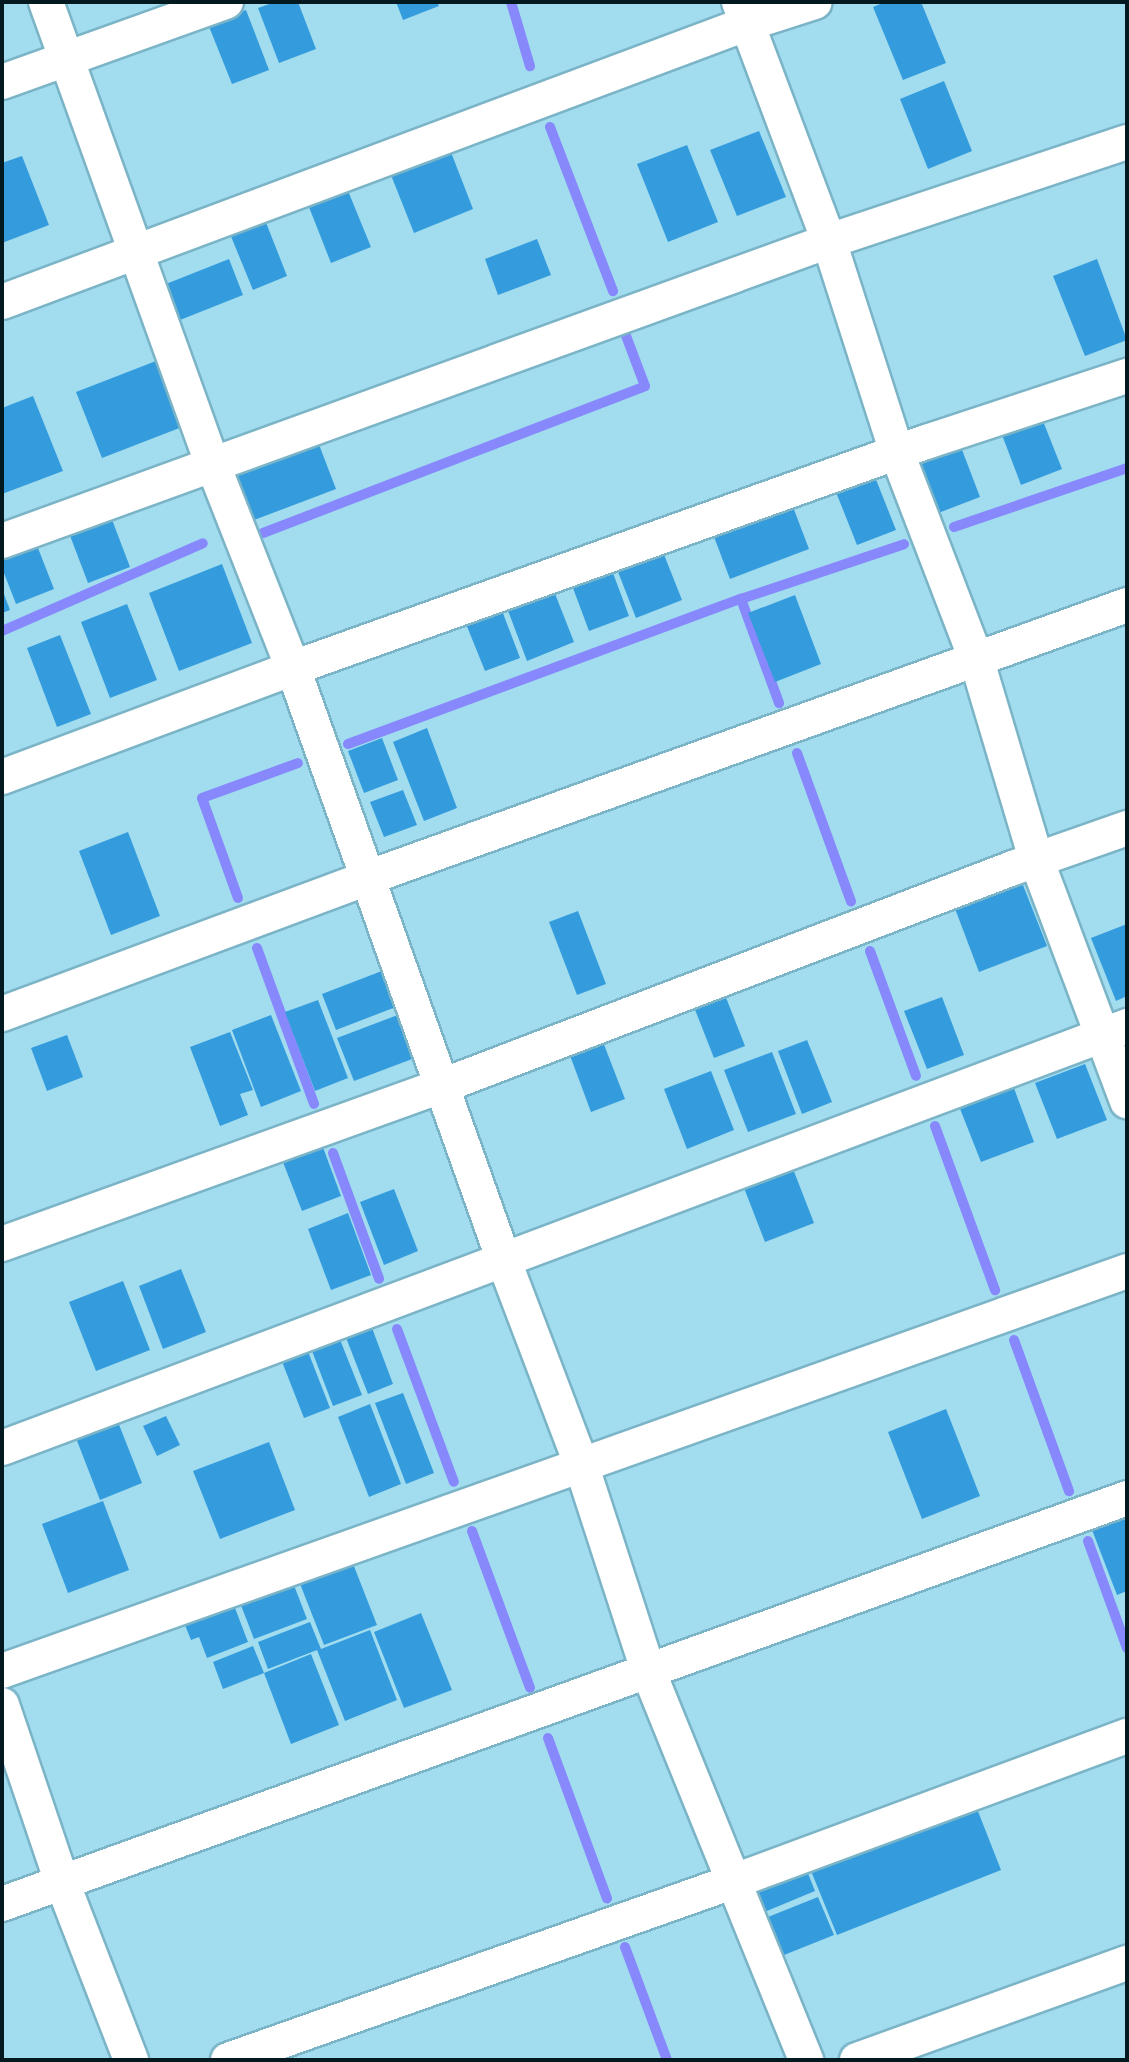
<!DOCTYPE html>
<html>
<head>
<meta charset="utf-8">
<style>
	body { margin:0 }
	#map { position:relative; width:1129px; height:2062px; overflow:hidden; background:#a1dcef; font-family:"Zilla Slab",serif }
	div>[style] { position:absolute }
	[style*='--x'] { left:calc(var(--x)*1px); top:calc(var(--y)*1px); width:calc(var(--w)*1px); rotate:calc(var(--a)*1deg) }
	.stream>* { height:10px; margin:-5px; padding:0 5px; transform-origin:5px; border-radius:5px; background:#8788fb }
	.building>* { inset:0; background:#349cdc }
	.roads { filter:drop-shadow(2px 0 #7bb4c7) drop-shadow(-2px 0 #7bb4c7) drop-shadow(0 2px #7bb4c7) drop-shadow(0 -2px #7bb4c7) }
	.street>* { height:34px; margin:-17px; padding:0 17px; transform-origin:17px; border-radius:17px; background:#fff }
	span { translate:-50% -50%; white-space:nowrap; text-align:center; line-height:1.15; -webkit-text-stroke:6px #a1dcef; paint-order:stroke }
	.frame { position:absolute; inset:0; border:4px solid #031920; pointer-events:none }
</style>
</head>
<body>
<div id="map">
	<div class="stream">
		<i style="--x:511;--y:2;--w:67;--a:73.5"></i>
		<i style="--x:550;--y:127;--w:176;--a:69"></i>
		<i style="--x:954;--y:527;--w:183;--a:-18.8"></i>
		<i style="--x:263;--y:533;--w:409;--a:-21"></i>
		<i style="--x:645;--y:386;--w:57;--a:-110.7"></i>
		<i style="--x:741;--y:599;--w:172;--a:-18.6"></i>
		<i style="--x:2;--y:631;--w:219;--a:-23.6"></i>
		<i style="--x:348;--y:744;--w:419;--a:-20.3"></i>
		<i style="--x:741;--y:599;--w:111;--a:69.9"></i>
		<i style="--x:797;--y:753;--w:158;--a:70"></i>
		<i style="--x:238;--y:898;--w:106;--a:-109.8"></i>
		<i style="--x:202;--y:798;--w:102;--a:-20"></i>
		<i style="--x:257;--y:948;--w:166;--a:69.9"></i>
		<i style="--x:870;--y:951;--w:133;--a:69.8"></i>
		<i style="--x:935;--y:1126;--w:175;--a:69.9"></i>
		<i style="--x:333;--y:1153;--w:134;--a:69.9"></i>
		<i style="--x:397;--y:1329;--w:163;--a:69.6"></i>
		<i style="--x:1014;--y:1340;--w:161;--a:70"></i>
		<i style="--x:472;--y:1531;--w:167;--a:69.7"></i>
		<i style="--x:1088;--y:1541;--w:114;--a:70"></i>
		<i style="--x:548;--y:1738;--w:171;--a:69.8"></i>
		<i style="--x:625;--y:1947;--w:121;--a:69.6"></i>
	</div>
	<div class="building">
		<i style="clip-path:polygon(275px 2px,298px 2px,316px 49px,279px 63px,258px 8px)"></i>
		<i style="clip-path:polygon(396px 2px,437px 2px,439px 6px,403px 20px)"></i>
		<i style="clip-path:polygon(885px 2px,921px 2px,946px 63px,903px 80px,873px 7px)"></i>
		<i style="clip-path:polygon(246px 10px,269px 70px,232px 84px,208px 24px)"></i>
		<i style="clip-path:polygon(944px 81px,972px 151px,928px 169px,900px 99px)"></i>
		<i style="clip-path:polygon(759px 131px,786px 197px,737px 216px,710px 150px)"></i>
		<i style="clip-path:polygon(447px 142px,473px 209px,414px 233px,387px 165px)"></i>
		<i style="clip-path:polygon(687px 145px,718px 222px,668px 242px,637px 164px)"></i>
		<i style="clip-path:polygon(22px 156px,49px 225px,2px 243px,2px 163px)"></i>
		<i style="clip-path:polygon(346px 186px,371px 247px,331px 263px,307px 202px)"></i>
		<i style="clip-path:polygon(265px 220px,287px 276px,253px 290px,230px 234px)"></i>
		<i style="clip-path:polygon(537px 239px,551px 275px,498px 295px,485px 259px)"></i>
		<i style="clip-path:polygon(229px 259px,243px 295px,180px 320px,166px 284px)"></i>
		<i style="clip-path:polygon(1097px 259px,1127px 340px,1085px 356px,1053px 276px)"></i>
		<i style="clip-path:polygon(156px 361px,182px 427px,102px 458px,76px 392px)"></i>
		<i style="clip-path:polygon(33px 396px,63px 471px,2px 494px,2px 408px)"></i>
		<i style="clip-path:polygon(1039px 411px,1062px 469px,1021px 485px,999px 427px)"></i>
		<i style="clip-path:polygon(313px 429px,336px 489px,249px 522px,226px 463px)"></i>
		<i style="clip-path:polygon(956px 434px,980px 497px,933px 515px,909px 453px)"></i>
		<i style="clip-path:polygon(871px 467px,896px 530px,857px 545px,832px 482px)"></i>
		<i style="clip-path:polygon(790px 499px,809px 549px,730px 579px,711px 529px)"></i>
		<i style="clip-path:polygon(111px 517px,130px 567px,88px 583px,69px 533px)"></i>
		<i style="clip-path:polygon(659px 542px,682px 600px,636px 618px,613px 559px)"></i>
		<i style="clip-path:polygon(36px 543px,54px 589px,16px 604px,2px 568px,2px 557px)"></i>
		<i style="clip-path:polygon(222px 564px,252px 643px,179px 671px,149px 593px)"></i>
		<i style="clip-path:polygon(610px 565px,629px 616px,589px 631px,570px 580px)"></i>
		<i style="clip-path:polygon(550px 581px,574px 642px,527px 661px,504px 600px)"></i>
		<i style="clip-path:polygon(2px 589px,10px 610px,2px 613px)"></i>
		<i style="clip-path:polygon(795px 595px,821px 664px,775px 682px,748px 613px)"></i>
		<i style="clip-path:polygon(498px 600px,520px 658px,485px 671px,462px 614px)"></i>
		<i style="clip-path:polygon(127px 604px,157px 680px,110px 698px,81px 622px)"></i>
		<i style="clip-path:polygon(60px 635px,91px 714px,57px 727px,27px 648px)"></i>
		<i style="clip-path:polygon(427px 728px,457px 808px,424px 821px,393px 742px)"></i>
		<i style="clip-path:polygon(382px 738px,398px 780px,364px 793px,348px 751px)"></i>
		<i style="clip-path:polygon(403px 790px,417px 825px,384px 837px,370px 802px)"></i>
		<i style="clip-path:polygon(128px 832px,160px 916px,111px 935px,79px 851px)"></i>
		<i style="clip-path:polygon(1021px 880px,1047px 946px,979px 972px,954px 906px)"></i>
		<i style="clip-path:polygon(578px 911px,606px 984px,577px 995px,549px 922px)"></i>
		<i style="clip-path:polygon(1127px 924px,1127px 996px,1116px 1001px,1091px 938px)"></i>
		<i style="clip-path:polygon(387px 969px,401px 1005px,336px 1030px,322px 994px)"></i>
		<i style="clip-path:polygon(725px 995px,745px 1046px,714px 1058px,694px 1007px)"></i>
		<i style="clip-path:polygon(942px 997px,964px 1055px,927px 1069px,904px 1011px)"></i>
		<i style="clip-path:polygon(318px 1000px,348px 1078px,315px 1091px,285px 1012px)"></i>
		<i style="clip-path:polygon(403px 1013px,420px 1056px,354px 1081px,337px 1038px)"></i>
		<i style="clip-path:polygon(271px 1015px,301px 1091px,261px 1107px,232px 1030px)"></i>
		<i style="clip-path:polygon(598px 1029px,625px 1099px,591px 1112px,565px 1042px)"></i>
		<i style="clip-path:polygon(230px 1032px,253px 1090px,240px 1094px,248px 1115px,220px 1126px,190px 1047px)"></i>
		<i style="clip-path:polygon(67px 1035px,83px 1077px,47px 1091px,31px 1048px)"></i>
		<i style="clip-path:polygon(807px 1040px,832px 1102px,802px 1114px,778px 1051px)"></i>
		<i style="clip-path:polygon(772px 1052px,796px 1114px,748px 1132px,724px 1070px)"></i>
		<i style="clip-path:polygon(1085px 1064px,1107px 1120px,1057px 1139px,1035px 1083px)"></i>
		<i style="clip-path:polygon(711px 1071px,734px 1130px,687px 1149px,664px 1089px)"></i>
		<i style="clip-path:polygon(1009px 1075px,1034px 1142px,981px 1162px,955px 1096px)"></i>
		<i style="clip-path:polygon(321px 1142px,341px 1196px,302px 1211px,281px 1157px)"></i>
		<i style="clip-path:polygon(788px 1156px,814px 1223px,765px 1242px,739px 1175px)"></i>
		<i style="clip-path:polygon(394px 1189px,418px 1251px,384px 1265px,360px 1202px)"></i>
		<i style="clip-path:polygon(348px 1213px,371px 1275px,331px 1290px,308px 1229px)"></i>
		<i style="clip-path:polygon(181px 1269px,206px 1332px,163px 1349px,139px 1286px)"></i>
		<i style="clip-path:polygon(123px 1281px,150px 1350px,96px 1371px,69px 1302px)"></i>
		<i style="clip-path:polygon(369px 1320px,393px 1384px,368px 1394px,343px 1330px)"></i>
		<i style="clip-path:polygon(337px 1332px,362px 1395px,333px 1406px,309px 1343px)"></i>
		<i style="clip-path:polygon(305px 1344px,330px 1408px,304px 1418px,279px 1354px)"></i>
		<i style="clip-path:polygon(403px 1393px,434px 1473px,406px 1484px,375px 1403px)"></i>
		<i style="clip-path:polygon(370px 1404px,401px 1484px,369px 1497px,338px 1417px)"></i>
		<i style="clip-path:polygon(946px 1409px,980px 1496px,922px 1519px,888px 1432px)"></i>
		<i style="clip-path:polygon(166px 1416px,180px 1445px,157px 1456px,143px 1426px)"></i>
		<i style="clip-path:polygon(116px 1417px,142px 1483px,100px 1500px,74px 1433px)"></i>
		<i style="clip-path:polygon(269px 1442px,295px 1510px,220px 1539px,193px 1471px)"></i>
		<i style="clip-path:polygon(103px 1501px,129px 1570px,68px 1593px,42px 1524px)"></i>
		<i style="clip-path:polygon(1127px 1513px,1127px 1591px,1117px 1595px,1089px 1522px)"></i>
		<i style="clip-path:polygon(348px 1551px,377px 1625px,324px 1645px,295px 1571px)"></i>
		<i style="clip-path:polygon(290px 1575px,307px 1619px,254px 1639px,237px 1595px)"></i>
		<i style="clip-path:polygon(230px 1595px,248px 1642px,207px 1658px,199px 1637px,191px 1640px,181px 1615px)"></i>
		<i style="clip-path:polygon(421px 1613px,452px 1690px,404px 1708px,374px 1632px)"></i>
		<i style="clip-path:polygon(310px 1622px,321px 1649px,370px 1630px,397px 1700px,345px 1721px,317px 1650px,268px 1669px,258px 1642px)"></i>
		<i style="clip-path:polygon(253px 1646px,264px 1673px,223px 1689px,213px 1662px)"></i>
		<i style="clip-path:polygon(311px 1654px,339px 1725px,291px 1744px,264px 1673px)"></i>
		<i style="clip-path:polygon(972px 1796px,1001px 1870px,837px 1935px,807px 1861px)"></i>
		<i style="clip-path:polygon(803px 1861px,815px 1891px,762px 1913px,750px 1882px)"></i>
		<i style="clip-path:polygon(818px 1897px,834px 1935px,779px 1957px,763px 1919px)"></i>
	</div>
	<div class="roads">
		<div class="street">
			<i style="--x:46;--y:2;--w:492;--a:70.2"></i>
			<i style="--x:213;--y:465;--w:218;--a:68.5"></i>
			<i style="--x:293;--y:668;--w:629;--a:70.41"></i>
			<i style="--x:504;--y:1261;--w:217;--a:69.2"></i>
			<i style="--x:581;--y:1464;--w:220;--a:72"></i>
			<i style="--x:649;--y:1673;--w:418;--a:67.9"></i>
			<i style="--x:739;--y:2;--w:255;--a:69.4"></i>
			<i style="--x:829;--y:241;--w:223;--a:72.2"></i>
			<i style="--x:897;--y:453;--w:223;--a:69"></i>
			<i style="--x:977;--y:661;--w:207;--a:73.4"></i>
			<i style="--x:1036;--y:859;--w:259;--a:69.4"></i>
			<i style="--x:2;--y:82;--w:238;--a:-19.7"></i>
			<i style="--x:2;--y:302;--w:794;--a:-20.49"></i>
			<i style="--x:746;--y:24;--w:72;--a:-17.7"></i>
			<i style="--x:2;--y:541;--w:880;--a:-19.94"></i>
			<i style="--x:829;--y:241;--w:314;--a:-18.4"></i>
			<i style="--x:2;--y:777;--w:311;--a:-20.5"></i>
			<i style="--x:293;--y:668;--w:672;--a:-19.65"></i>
			<i style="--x:926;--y:442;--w:212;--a:-18.2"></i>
			<i style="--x:2;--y:1014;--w:390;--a:-20.4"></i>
			<i style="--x:367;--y:878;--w:808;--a:-19.76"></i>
			<i style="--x:2;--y:1244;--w:468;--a:-19.8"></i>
			<i style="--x:442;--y:1086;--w:611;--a:-20.9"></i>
			<i style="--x:1013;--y:868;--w:121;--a:-19.3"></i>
			<i style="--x:2;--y:1448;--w:1202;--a:-20.56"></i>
			<i style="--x:2;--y:1671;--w:1194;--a:-19.57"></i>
			<i style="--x:2;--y:1705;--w:187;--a:71.3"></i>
			<i style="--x:62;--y:1882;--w:191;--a:68.8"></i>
			<i style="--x:2;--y:1904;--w:1196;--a:-19.84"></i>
			<i style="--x:228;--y:2060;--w:535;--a:-19.45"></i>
			<i style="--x:732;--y:1882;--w:421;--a:-20.3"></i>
			<i style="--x:857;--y:2060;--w:287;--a:-19.8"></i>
		</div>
	</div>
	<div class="frame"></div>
</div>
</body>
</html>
